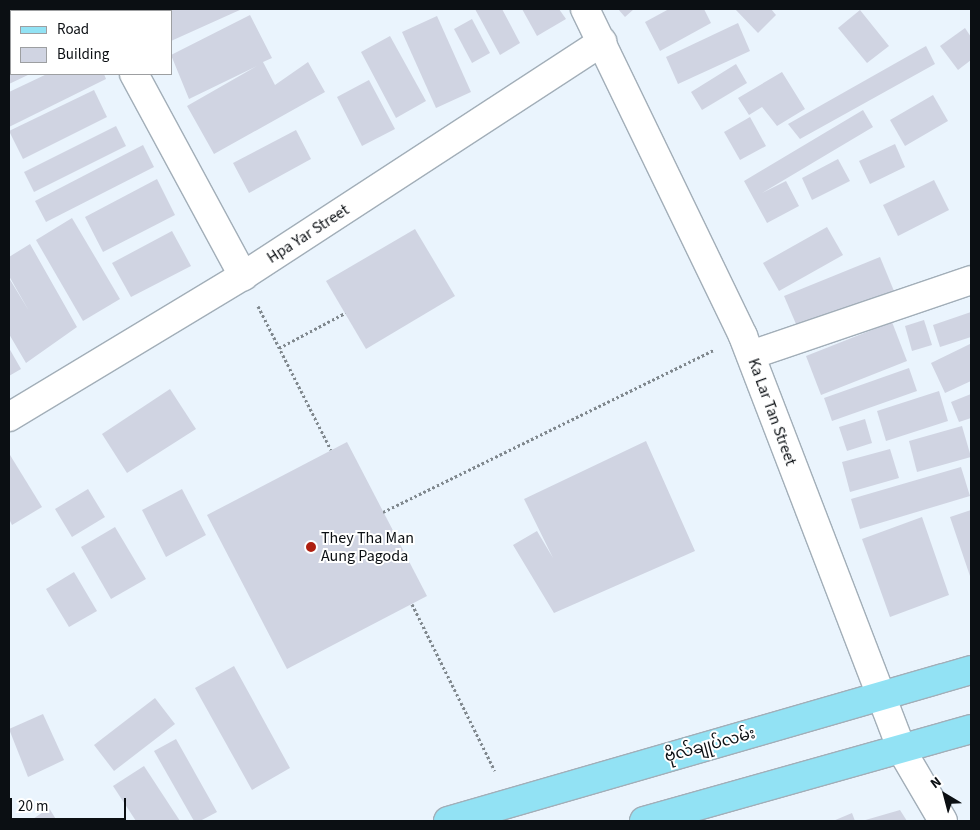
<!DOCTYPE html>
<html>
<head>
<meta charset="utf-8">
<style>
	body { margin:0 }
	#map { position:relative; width:980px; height:830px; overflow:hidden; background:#eaf4fd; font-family:"Source Sans 3","Noto Sans Myanmar",sans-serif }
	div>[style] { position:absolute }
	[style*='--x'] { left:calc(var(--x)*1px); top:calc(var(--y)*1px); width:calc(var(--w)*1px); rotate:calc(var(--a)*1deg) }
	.building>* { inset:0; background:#d0d4e2 }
	.path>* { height:3px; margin-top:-1.5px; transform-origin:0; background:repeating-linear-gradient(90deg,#80888e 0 2.5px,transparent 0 5px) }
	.roads { filter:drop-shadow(1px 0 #a2aeb8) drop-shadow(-1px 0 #a2aeb8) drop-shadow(0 1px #a2aeb8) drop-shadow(0 -1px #a2aeb8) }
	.minor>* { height:28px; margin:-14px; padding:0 14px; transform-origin:14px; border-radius:14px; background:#fff }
	.major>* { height:28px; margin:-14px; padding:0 14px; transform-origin:14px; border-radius:14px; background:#92e2f4 }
	.dots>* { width:14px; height:14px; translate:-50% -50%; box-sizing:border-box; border:2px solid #fff; border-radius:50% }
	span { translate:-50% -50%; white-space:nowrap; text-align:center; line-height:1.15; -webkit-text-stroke:4px #fff; paint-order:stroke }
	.street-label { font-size:16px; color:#0b0f13 }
	.poi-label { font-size:16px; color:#0b0f13 }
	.left { translate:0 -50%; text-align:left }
	.frame { position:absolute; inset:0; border:10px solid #0b0f13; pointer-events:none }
	.legend { position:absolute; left:10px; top:10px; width:162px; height:65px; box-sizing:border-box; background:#fff; border:1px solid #9d9fa1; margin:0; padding:6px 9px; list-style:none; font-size:15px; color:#0b0f13 }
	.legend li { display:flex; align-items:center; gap:10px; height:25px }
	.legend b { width:25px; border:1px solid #9d9fa1 }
	.north { position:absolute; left:920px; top:770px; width:50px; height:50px; -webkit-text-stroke:4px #fff; paint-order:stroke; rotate:323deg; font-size:14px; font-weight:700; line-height:20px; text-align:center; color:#0b0f13 }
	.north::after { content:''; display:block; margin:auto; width:18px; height:22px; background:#0b0f13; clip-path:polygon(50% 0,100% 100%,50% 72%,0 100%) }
	.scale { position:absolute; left:10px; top:798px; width:116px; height:22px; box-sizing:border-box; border:2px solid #0b0f13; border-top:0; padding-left:6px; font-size:15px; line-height:18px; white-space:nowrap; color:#0b0f13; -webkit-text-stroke:4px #fff; paint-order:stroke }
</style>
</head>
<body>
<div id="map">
	<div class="building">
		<i style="clip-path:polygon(142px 9px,242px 9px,171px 41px,171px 11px)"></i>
		<i style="clip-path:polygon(475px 9px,502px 9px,520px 43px,500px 55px)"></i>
		<i style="clip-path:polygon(522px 9px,559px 9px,566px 19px,537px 36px)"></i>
		<i style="clip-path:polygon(618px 9px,634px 9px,625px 17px)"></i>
		<i style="clip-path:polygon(669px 9px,704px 9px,711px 23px,660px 51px,645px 22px)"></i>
		<i style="clip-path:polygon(735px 9px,771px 9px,776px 15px,758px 33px)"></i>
		<i style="clip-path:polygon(860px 10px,889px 46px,867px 63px,838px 28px)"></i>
		<i style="clip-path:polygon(250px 15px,272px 58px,263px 62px,275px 85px,308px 62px,325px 92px,214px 154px,187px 106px,257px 66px,189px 99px,171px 55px)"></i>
		<i style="clip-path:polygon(437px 16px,471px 92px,436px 108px,402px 32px)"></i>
		<i style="clip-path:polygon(472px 19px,490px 53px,472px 63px,454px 29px)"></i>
		<i style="clip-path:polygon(738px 23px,750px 51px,678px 84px,666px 57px)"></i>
		<i style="clip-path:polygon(965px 28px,971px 37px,971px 60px,958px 70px,940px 46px)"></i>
		<i style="clip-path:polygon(390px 36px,426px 101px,396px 118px,361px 52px)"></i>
		<i style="clip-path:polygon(926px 46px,935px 64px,800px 139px,788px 124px)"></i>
		<i style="clip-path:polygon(11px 53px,11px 74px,30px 74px,9px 84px)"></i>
		<i style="clip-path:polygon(736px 64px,747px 83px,702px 110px,691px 92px)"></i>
		<i style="clip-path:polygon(782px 72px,805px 109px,777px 126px,762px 107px,749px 115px,738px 98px)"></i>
		<i style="clip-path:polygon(47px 74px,104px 74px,106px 79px,9px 127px,9px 92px)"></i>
		<i style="clip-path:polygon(369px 80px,395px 129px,362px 146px,337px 97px)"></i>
		<i style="clip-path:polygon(94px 90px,107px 117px,23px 159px,9px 131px)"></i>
		<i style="clip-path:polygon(933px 95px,948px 121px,905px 146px,890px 120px)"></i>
		<i style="clip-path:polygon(863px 110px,873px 127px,762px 193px,786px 181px,799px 206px,767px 223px,744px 181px)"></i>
		<i style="clip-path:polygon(750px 117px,766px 146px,740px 160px,724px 132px)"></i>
		<i style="clip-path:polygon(116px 126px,126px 146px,34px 192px,24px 172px)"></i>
		<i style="clip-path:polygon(296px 130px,311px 159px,249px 193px,233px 163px)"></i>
		<i style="clip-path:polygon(895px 144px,905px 167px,870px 184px,859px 161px)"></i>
		<i style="clip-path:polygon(143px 145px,154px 167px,46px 222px,35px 201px)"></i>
		<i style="clip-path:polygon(838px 159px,850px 181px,812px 200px,802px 178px)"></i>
		<i style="clip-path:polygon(157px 179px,175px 215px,103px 252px,85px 217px)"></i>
		<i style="clip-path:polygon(934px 180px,949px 210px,898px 236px,883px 205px)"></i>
		<i style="clip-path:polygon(72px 218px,120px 299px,83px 321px,36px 240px)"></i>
		<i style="clip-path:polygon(827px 227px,843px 255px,779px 291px,763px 263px)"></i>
		<i style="clip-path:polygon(415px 229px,455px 296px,366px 349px,326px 281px)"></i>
		<i style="clip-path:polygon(172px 231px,191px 266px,131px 297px,112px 263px)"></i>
		<i style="clip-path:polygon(30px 244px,77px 327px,26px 363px,9px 334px,9px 278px,29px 311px,9px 276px,9px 257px)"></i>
		<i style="clip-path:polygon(880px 257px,894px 291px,799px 331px,784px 296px)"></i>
		<i style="clip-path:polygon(971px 312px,971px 337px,940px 347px,933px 325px)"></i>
		<i style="clip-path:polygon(924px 320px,932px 345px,912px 351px,905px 326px)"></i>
		<i style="clip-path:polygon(892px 322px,907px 361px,821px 395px,806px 356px)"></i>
		<i style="clip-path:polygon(970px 344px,971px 381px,945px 393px,931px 363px)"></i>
		<i style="clip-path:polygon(9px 348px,21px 369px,9px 376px)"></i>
		<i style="clip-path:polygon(909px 368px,917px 391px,832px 421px,824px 398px)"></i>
		<i style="clip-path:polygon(170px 389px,196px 429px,127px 473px,102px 434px)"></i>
		<i style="clip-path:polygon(939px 391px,948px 421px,886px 441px,877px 411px)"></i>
		<i style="clip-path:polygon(971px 394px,971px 418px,959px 422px,951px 402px)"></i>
		<i style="clip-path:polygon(865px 419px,872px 443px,847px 451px,839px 427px)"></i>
		<i style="clip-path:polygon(962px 426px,971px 457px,917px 472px,909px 441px)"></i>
		<i style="clip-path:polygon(646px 441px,695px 551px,554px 613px,513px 545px,537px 531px,553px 558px,524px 499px)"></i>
		<i style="clip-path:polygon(347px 442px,427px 596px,287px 669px,207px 515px)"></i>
		<i style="clip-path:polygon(890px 449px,899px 478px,850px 492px,842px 462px)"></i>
		<i style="clip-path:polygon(10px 455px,42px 507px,12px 525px,9px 519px)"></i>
		<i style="clip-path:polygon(961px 467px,970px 496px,860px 529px,851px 499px)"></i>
		<i style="clip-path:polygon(88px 489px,105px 517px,72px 537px,55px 509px)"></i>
		<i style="clip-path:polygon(182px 489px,206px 535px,166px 557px,142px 510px)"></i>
		<i style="clip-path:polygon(971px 510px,971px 579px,950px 517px)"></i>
		<i style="clip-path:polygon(922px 517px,949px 595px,890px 617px,862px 539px)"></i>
		<i style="clip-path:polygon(115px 527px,146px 579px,111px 599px,81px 547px)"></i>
		<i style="clip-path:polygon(74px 572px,97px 611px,69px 627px,46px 589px)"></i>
		<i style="clip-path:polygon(234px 666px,290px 768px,252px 790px,195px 688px)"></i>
		<i style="clip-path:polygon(155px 698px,175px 724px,114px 771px,94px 745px)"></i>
		<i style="clip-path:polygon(43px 714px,64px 760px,28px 777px,9px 729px)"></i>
		<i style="clip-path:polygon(176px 739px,217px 812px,200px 821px,194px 821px,154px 751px)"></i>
		<i style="clip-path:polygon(144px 766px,180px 821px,136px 821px,113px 786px)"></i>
		<i style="clip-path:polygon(49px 808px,57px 821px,30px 821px)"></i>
		<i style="clip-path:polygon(900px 810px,907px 821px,862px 821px)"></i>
		<i style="clip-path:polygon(852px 813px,855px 821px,833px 821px)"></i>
	</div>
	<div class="path">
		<i style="--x:258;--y:306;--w:161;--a:63.1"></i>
		<i style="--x:279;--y:348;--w:75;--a:-27.9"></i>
		<i style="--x:383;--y:512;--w:368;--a:-26.1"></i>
		<i style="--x:412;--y:604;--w:186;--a:63.6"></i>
	</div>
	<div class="roads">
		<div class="minor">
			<i style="--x:99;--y:9;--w:2;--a:63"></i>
			<i style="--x:585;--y:9;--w:363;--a:64.2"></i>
			<i style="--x:743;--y:336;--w:444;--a:69"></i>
			<i style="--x:902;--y:751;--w:81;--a:59.6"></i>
			<i style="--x:134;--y:74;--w:230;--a:61.6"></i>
			<i style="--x:751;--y:355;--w:232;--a:-18.8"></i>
			<i style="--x:9;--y:417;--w:273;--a:-31.1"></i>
			<i style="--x:243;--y:276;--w:429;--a:-33.1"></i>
		</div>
		<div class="major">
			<i style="--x:448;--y:821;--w:544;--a:-16.1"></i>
			<i style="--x:644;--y:821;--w:340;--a:-15.7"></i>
		</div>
	</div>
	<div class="dots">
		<i style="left:311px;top:547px;background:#ae1f10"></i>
	</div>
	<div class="street-label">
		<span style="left:308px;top:234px;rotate:-33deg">Hpa Yar Street</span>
		<span style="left:772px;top:412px;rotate:70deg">Ka Lar Tan Street</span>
		<span style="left:710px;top:745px;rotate:-15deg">ဗိုလ်ချုပ်လမ်း</span>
	</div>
	<div class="poi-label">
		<span class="left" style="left:321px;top:547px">They Tha Man<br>Aung Pagoda</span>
	</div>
	<div class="frame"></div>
	<ul class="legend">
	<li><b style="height:6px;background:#92e2f4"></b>Road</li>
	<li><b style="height:14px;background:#d0d4e2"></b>Building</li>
	</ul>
	<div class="north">N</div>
	<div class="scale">20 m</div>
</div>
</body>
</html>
